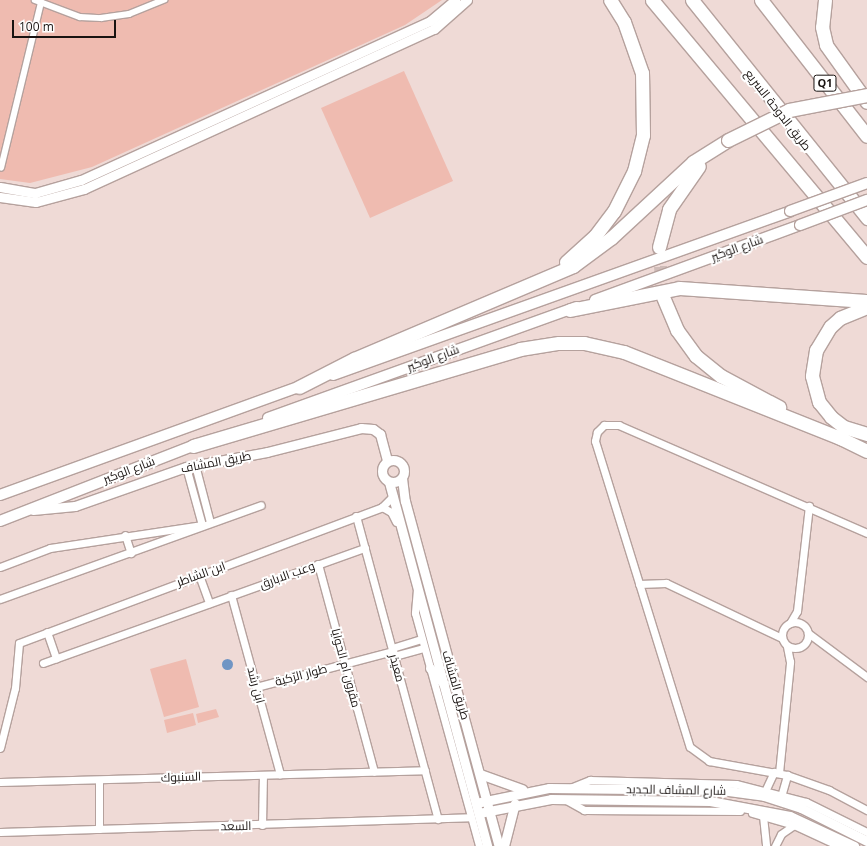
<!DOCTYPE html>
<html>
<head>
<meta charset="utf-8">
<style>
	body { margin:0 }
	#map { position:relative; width:867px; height:846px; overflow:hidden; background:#efdad6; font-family:"Open Sans",Cairo,sans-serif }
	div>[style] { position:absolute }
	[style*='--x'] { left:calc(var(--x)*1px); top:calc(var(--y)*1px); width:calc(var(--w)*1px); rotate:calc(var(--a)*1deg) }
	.green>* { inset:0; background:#efbbb0 }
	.water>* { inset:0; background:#7095c4 }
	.round { border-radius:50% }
	.motorway-tunnel>* { height:13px; margin-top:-6.5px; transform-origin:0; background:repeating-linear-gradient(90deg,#cfbcb8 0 13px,transparent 0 19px) }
	.roads { filter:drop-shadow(1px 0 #b5a19d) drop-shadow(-1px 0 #b5a19d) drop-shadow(0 1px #b5a19d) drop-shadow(0 -1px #b5a19d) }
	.pedestrian>* { height:5.5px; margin:-2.75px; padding:0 2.75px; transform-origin:2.75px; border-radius:2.75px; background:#fff }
	.minor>* { height:7px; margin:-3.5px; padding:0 3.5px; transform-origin:3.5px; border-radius:3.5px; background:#fff }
	.minor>.ring { margin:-3.5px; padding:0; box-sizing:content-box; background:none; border:7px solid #fff; border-radius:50% }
	.tertiary>* { height:9px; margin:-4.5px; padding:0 4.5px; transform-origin:4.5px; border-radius:4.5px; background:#fff }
	.tertiary>.ring { margin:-4.5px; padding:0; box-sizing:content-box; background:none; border:9px solid #fff; border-radius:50% }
	.secondary>* { height:10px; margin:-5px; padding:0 5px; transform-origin:5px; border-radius:5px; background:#fff }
	.motorway>* { height:13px; margin:-6.5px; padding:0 6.5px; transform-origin:6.5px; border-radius:6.5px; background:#fff }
	.bridges { filter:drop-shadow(1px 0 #b5a19d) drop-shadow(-1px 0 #b5a19d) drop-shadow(0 1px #b5a19d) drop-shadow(0 -1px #b5a19d) }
	.secondary-bridge>* { height:10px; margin:-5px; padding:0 5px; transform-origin:5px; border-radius:5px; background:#fff }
	.motorway-bridge>* { height:13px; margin:-6.5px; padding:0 6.5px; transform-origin:6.5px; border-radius:6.5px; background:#fff }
	span { translate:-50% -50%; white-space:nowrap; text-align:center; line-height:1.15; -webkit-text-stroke:4px #fff; paint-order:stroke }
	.shield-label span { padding:1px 3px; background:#fff; border:1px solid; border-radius:3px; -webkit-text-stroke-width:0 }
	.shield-label { font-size:11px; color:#191311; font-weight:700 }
	.street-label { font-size:12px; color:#191311 }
	.scale { position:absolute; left:12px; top:20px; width:104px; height:18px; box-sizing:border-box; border:2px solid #191311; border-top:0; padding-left:5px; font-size:12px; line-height:14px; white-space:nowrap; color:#191311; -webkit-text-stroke:3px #fff; paint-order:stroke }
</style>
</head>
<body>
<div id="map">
	<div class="green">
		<i style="clip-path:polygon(0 0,442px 0,405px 25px,92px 167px,30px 183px,0 179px)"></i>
		<i style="clip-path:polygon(404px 71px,453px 181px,370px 218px,321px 108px)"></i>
		<i style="clip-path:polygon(186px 659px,199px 707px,164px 717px,150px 669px)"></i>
		<i style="clip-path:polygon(216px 709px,219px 717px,198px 723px,196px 714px)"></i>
		<i style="clip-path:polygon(193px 713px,196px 725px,167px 733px,164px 720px)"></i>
	</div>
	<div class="water">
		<i class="round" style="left:221.5px;top:658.5px;width:11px;height:11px"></i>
	</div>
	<div class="motorway-tunnel">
		<i style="--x:659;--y:247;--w:50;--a:85.4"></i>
	</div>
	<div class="roads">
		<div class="pedestrian">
			<i style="--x:35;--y:0;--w:48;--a:20.7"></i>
			<i style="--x:80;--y:17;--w:21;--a:3"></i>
			<i style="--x:101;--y:18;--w:28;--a:-8"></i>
			<i style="--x:129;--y:14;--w:38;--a:-22"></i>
			<i style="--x:1;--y:168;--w:170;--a:-76.4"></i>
		</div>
		<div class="minor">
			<i style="--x:195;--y:465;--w:59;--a:75.3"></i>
			<i style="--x:382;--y:507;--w:10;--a:29"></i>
			<i style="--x:391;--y:512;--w:11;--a:63"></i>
			<i style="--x:356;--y:516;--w:314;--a:74.9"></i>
			<i style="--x:867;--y:533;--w:270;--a:-156.5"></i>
			<i style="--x:619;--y:425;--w:15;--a:180"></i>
			<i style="--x:604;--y:425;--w:10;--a:135"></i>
			<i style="--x:597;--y:432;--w:9;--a:103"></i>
			<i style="--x:595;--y:441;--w:320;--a:72.8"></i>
			<i style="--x:690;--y:747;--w:24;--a:36"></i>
			<i style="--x:709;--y:761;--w:79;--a:10.2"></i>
			<i style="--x:787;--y:775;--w:45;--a:19.7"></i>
			<i style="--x:829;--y:790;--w:43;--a:27.8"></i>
			<i style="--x:125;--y:535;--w:19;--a:72"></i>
			<i style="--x:318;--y:564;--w:215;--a:74.9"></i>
			<i style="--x:0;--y:567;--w:53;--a:-20.8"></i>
			<i style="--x:50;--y:548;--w:154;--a:-8.6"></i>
			<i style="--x:202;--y:525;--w:60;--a:-105.4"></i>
			<i style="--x:199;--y:575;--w:30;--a:70"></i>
			<i style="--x:639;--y:584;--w:27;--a:-2"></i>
			<i style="--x:666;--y:583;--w:128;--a:25.4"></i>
			<i style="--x:417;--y:589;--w:24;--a:95"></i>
			<i style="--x:415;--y:613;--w:242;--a:74.6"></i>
			<i style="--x:231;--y:595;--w:186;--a:74.7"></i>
			<i style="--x:0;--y:599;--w:277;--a:-19.8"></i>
			<i class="ring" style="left:782px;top:622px;width:19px;height:19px"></i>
			<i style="--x:790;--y:623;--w:14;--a:-60"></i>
			<i style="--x:797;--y:611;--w:106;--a:-83.5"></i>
			<i style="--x:47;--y:632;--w:28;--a:71"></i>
			<i style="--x:808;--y:633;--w:74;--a:36.7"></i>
			<i style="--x:392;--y:648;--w:31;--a:-17"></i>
			<i style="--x:394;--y:656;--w:31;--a:-15"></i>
			<i style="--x:43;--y:663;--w:342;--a:-19.7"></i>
			<i style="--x:256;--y:687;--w:142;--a:-14.7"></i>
			<i style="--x:0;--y:748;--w:62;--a:-76"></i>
			<i style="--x:15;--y:688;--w:45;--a:-84.9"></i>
			<i style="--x:19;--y:643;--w:388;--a:-20.5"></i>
			<i style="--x:382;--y:507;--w:16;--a:-45"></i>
			<i style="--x:779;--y:773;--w:112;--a:-84.3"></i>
			<i style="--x:790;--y:662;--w:16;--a:-101"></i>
			<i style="--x:99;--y:780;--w:49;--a:90"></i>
			<i style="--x:0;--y:782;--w:425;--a:-1.6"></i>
			<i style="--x:570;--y:788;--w:22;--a:-22"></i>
			<i style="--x:590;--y:780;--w:146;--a:1.6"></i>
			<i style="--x:736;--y:784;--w:72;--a:14.4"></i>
			<i style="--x:806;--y:802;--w:68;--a:26.2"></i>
			<i style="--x:766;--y:789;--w:19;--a:-65"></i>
			<i style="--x:782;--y:793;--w:19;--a:-74"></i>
			<i style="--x:566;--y:800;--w:21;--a:29"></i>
			<i style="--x:584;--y:810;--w:156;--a:0.4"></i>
			<i style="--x:752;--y:813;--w:44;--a:15.9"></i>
			<i style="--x:794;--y:825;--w:50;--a:25"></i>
			<i style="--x:763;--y:816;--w:30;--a:84"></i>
			<i style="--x:262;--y:825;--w:50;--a:-88.9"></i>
			<i style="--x:0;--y:832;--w:471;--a:-1.8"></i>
			<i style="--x:775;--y:846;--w:13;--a:-63"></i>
			<i style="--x:781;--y:834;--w:16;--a:-35"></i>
		</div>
		<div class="tertiary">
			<i style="--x:0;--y:187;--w:36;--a:10"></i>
			<i style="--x:35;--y:193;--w:48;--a:-15.8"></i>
			<i style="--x:81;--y:180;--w:384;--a:-24.5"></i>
			<i style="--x:430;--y:21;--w:33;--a:-40"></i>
			<i style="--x:0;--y:197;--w:36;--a:8"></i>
			<i style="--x:36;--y:202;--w:50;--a:-15.2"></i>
			<i style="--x:84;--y:189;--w:385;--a:-24.6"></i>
			<i style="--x:434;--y:29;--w:44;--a:-41.3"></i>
			<i class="ring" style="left:382px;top:460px;width:13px;height:13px"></i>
			<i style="--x:402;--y:478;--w:23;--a:83"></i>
			<i style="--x:405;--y:501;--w:358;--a:74.8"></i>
			<i style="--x:389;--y:482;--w:377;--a:74.9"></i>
			<i style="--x:33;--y:510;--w:42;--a:-5.4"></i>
			<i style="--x:75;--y:506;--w:118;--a:-19.4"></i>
			<i style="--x:186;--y:467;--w:82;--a:-10.5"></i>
			<i style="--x:267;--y:452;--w:97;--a:-14.3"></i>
			<i style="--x:361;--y:428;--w:12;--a:5"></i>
			<i style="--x:373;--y:429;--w:9;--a:36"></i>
			<i style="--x:380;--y:434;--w:28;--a:75"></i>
			<i style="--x:430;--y:668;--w:21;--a:49"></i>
			<i style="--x:480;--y:774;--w:45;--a:19.7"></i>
			<i style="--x:476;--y:803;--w:75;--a:-11.6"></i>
			<i style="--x:549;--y:788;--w:172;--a:0.7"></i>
			<i style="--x:721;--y:790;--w:43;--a:7.9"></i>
			<i style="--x:764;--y:796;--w:39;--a:18"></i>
			<i style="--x:801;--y:808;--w:74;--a:26.6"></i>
			<i style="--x:479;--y:813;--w:73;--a:-11"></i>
			<i style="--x:551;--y:799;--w:159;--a:0.7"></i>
			<i style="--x:710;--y:801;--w:81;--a:10.6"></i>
			<i style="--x:790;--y:816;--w:71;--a:25.1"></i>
			<i style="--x:504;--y:846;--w:44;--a:-75.7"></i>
		</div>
		<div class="secondary">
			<i style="--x:595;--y:300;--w:218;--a:-20.1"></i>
			<i style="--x:333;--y:375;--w:486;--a:-19.7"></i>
			<i style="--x:268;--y:418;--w:328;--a:-19.8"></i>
			<i style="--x:0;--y:495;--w:323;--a:-19.9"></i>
			<i style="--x:0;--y:521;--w:212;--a:-21.3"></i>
		</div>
		<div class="motorway">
			<i style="--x:652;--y:0;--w:335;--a:50.1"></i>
			<i style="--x:692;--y:0;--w:280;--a:51.2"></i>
			<i style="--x:761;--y:0;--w:172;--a:52.1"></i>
			<i style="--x:825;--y:0;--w:27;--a:96"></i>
			<i style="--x:822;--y:27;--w:18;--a:77"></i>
			<i style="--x:826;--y:45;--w:70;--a:54.3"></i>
			<i style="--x:659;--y:247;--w:39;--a:-75"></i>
			<i style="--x:669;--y:209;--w:52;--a:-55.1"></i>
			<i style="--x:566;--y:262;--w:39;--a:-42"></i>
			<i style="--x:595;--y:236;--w:31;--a:-53"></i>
			<i style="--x:614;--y:211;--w:45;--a:-63.4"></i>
			<i style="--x:634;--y:171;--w:37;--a:-76"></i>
			<i style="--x:643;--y:135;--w:62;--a:-90.9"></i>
			<i style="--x:642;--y:73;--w:54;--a:-109.4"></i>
			<i style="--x:624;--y:22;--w:26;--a:-122"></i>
			<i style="--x:663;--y:297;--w:36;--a:67"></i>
			<i style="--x:677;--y:330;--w:32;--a:54"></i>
			<i style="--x:696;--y:356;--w:32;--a:39"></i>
			<i style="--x:721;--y:376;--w:66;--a:28.1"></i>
			<i style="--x:867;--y:307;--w:29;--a:158"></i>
			<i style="--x:840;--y:318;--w:13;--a:138"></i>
			<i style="--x:830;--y:327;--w:27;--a:121"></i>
			<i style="--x:816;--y:350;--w:26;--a:99"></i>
			<i style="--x:812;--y:376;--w:27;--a:75"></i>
			<i style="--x:819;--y:402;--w:19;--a:51"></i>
			<i style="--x:831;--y:417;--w:16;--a:38"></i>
			<i style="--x:844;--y:427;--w:24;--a:17"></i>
			<i style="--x:570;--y:310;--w:111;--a:-11.4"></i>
			<i style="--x:679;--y:288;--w:188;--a:4"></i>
			<i style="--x:299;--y:387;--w:62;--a:-27"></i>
			<i style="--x:354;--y:359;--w:238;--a:-23"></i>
			<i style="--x:573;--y:266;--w:47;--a:-36.4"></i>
			<i style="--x:611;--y:238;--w:112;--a:-42.8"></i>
			<i style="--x:693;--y:162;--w:41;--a:-32.2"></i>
			<i style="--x:836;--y:436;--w:34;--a:26"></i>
			<i style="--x:193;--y:446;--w:341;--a:-16.5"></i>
			<i style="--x:520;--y:349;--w:39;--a:-9"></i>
			<i style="--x:559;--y:343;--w:25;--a:0"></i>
			<i style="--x:584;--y:343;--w:41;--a:12.7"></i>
			<i style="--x:624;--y:352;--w:236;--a:21.7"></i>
		</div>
	</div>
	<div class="bridges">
		<div class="secondary-bridge">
			<i style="--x:790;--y:211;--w:82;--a:-20"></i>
			<i style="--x:800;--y:225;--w:72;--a:-20.5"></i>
		</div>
		<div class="motorway-bridge">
			<i style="--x:728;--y:140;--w:68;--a:-26.2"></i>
			<i style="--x:789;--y:110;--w:79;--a:-10.9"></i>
		</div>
	</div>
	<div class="shield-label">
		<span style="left:825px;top:83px">Q1</span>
	</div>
	<div class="street-label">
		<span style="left:778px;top:110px;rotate:52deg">طريق الدوحة السريع</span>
		<span style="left:737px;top:248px;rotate:-20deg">شارع الوكير</span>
		<span style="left:433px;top:358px;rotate:-20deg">شارع الوكير</span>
		<span style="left:216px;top:462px;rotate:-11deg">طريق المشاف</span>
		<span style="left:129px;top:470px;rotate:-21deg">شارع الوكير</span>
		<span style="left:201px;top:574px;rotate:-20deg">ابن الشاطر</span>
		<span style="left:287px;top:575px;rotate:-20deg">وعب الابارق</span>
		<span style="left:346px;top:668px;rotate:75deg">مقرون ام الحوايا</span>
		<span style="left:397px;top:668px;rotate:75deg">معيذر</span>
		<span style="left:301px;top:675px;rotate:-15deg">طوار الرّكية</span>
		<span style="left:256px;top:685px;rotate:75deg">ابن رشد</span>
		<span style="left:456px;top:685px;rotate:74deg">طريق المشاف</span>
		<span style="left:181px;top:777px;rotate:-2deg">السنبوك</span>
		<span style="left:676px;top:790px;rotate:1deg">شارع المشاف الجديد</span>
		<span style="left:236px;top:826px;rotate:-1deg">السعد</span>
	</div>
	<div class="scale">100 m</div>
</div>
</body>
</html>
